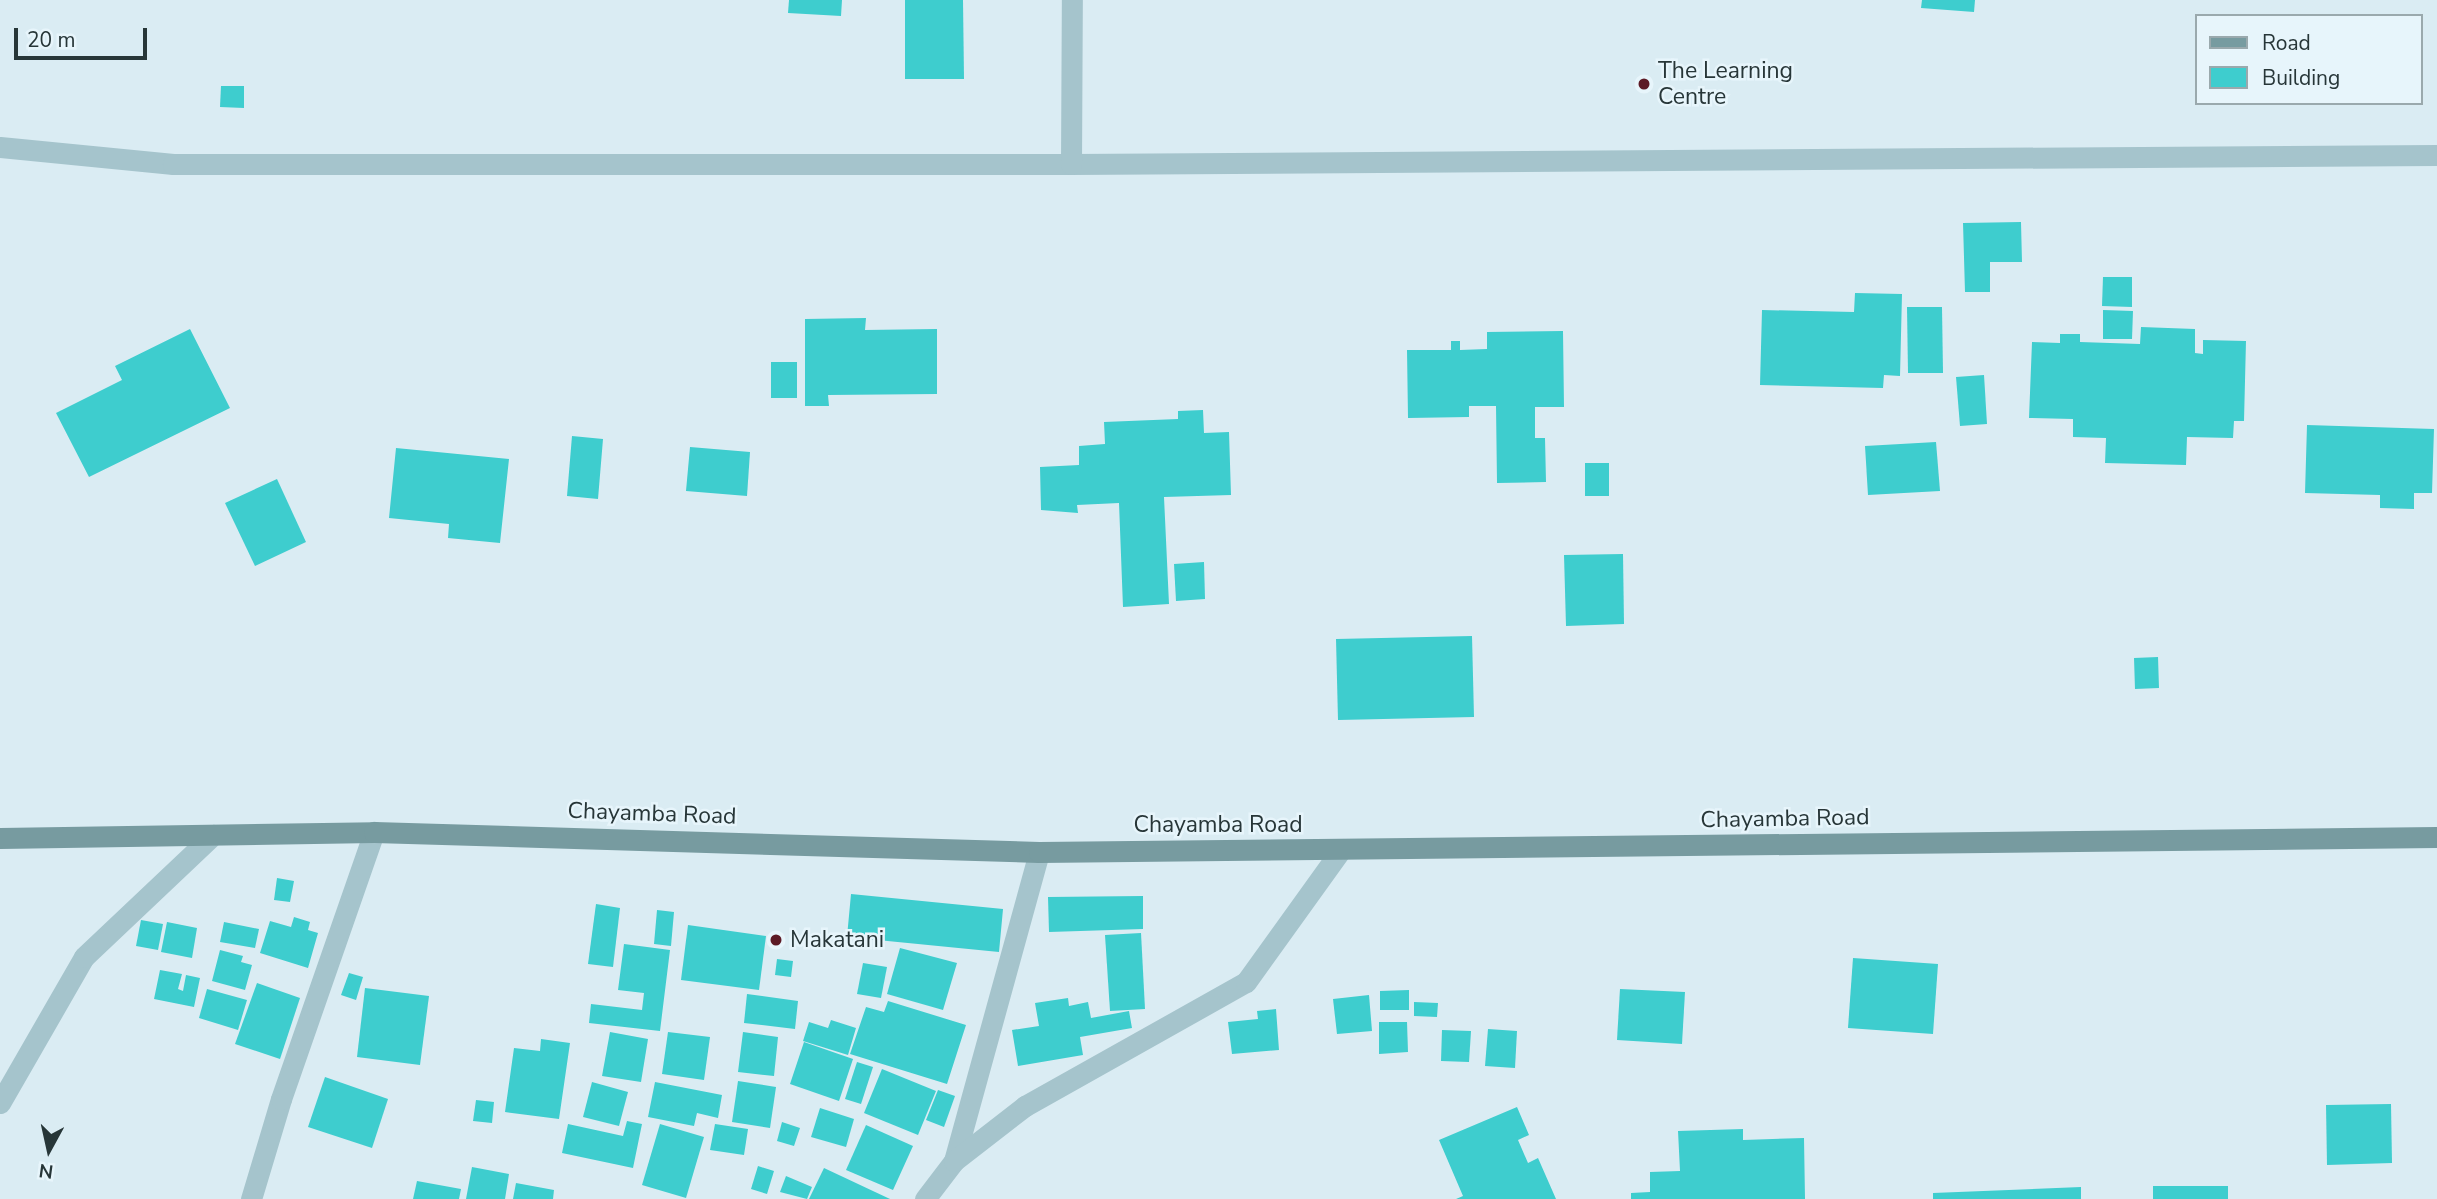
<!DOCTYPE html>
<html>
<head>
<meta charset="utf-8">
<style>
	body { margin:0 }
	#map { position:relative; width:2437px; height:1199px; overflow:hidden; background:#daecf3; font-family:"Nunito Sans",sans-serif }
	div>[style] { position:absolute }
	[style*='--x'] { left:calc(var(--x)*1px); top:calc(var(--y)*1px); width:calc(var(--w)*1px); rotate:calc(var(--a)*1deg) }
	.building>* { inset:0; background:#3ecdce }
	.street>* { height:21px; margin:-10.5px; padding:0 10.5px; transform-origin:10.5px; border-radius:10.5px; background:#a5c4cc }
	.secondary>* { height:21px; margin:-10.5px; padding:0 10.5px; transform-origin:10.5px; border-radius:10.5px; background:#779ba0 }
	.dots>* { width:19px; height:19px; translate:-50% -50%; box-sizing:border-box; border:4px solid #e7f5fb; border-radius:50% }
	span { translate:-50% -50%; white-space:nowrap; text-align:center; line-height:1.15; -webkit-text-stroke:5px #e7f5fb; paint-order:stroke }
	.poi-label { font-size:23px; color:#273638 }
	.left { translate:0 -50%; text-align:left }
	.street-label { font-size:23px; color:#273638 }
	.legend { position:absolute; left:2195px; top:14px; width:228px; height:91px; box-sizing:border-box; background:#e7f5fb; border:2px solid #9aa9ad; margin:0; padding:9px 12px; list-style:none; font-size:21px; color:#273638 }
	.legend li { display:flex; align-items:center; gap:14px; height:35px }
	.legend b { width:35px; border:2px solid #9aa9ad }
	.north { position:absolute; left:14px; top:1115px; width:70px; height:70px; -webkit-text-stroke:5px #e7f5fb; paint-order:stroke; rotate:188deg; font-size:19px; font-weight:700; line-height:28px; text-align:center; color:#273638 }
	.north::after { content:''; display:block; margin:auto; width:24px; height:32px; background:#273638; clip-path:polygon(50% 0,100% 100%,50% 72%,0 100%) }
	.scale { position:absolute; left:14px; top:28px; width:133px; height:32px; box-sizing:border-box; border:4px solid #273638; border-top:0; padding-left:9px; font-size:21px; line-height:24px; white-space:nowrap; color:#273638; -webkit-text-stroke:5px #e7f5fb; paint-order:stroke }
</style>
</head>
<body>
<div id="map">
	<div class="building">
		<i style="clip-path:polygon(789px 0,842px 0,841px 16px,788px 13px)"></i>
		<i style="clip-path:polygon(905px 0,963px 0,964px 79px,905px 79px)"></i>
		<i style="clip-path:polygon(1922px 0,1975px 0,1974px 12px,1921px 8px)"></i>
		<i style="clip-path:polygon(221px 86px,244px 86px,244px 108px,220px 107px)"></i>
		<i style="clip-path:polygon(2021px 222px,2022px 262px,1990px 262px,1990px 292px,1965px 292px,1963px 223px)"></i>
		<i style="clip-path:polygon(2103px 277px,2132px 277px,2132px 307px,2102px 306px)"></i>
		<i style="clip-path:polygon(1855px 293px,1902px 294px,1900px 376px,1884px 375px,1883px 388px,1760px 385px,1762px 310px,1854px 312px)"></i>
		<i style="clip-path:polygon(1907px 307px,1942px 307px,1943px 373px,1908px 373px)"></i>
		<i style="clip-path:polygon(2103px 310px,2133px 311px,2132px 339px,2103px 339px)"></i>
		<i style="clip-path:polygon(866px 318px,865px 330px,937px 329px,937px 394px,828px 395px,829px 406px,805px 406px,805px 319px)"></i>
		<i style="clip-path:polygon(2141px 327px,2195px 329px,2195px 353px,2203px 354px,2203px 340px,2246px 341px,2244px 421px,2234px 421px,2233px 438px,2187px 437px,2186px 465px,2105px 463px,2106px 438px,2073px 437px,2073px 419px,2029px 418px,2032px 342px,2060px 343px,2060px 334px,2080px 334px,2080px 342px,2140px 344px)"></i>
		<i style="clip-path:polygon(190px 329px,230px 408px,89px 477px,56px 413px,122px 380px,115px 366px)"></i>
		<i style="clip-path:polygon(1563px 331px,1564px 407px,1535px 407px,1535px 438px,1545px 438px,1546px 482px,1497px 483px,1496px 406px,1469px 406px,1469px 417px,1408px 418px,1407px 350px,1451px 350px,1451px 341px,1460px 341px,1460px 350px,1487px 349px,1487px 332px)"></i>
		<i style="clip-path:polygon(771px 362px,797px 362px,797px 398px,771px 398px)"></i>
		<i style="clip-path:polygon(1984px 375px,1987px 424px,1960px 426px,1956px 377px)"></i>
		<i style="clip-path:polygon(1203px 410px,1204px 433px,1229px 432px,1231px 495px,1164px 497px,1169px 604px,1123px 607px,1119px 503px,1077px 505px,1078px 513px,1041px 510px,1040px 467px,1079px 465px,1079px 446px,1105px 444px,1104px 422px,1178px 419px,1178px 411px)"></i>
		<i style="clip-path:polygon(2307px 425px,2434px 429px,2432px 493px,2414px 493px,2414px 509px,2380px 508px,2380px 495px,2305px 493px)"></i>
		<i style="clip-path:polygon(572px 436px,603px 439px,598px 499px,567px 496px)"></i>
		<i style="clip-path:polygon(1936px 442px,1940px 491px,1868px 495px,1865px 446px)"></i>
		<i style="clip-path:polygon(690px 447px,750px 452px,747px 496px,686px 491px)"></i>
		<i style="clip-path:polygon(396px 448px,509px 459px,500px 543px,448px 538px,449px 524px,389px 518px)"></i>
		<i style="clip-path:polygon(1585px 463px,1609px 463px,1609px 496px,1585px 496px)"></i>
		<i style="clip-path:polygon(277px 479px,306px 542px,255px 566px,225px 503px)"></i>
		<i style="clip-path:polygon(1623px 554px,1624px 624px,1566px 626px,1564px 555px)"></i>
		<i style="clip-path:polygon(1204px 562px,1205px 599px,1176px 601px,1174px 564px)"></i>
		<i style="clip-path:polygon(1472px 636px,1474px 717px,1338px 720px,1336px 639px)"></i>
		<i style="clip-path:polygon(2158px 657px,2159px 688px,2135px 689px,2134px 658px)"></i>
		<i style="clip-path:polygon(277px 878px,294px 881px,290px 902px,274px 900px)"></i>
		<i style="clip-path:polygon(851px 894px,1003px 909px,999px 952px,847px 937px)"></i>
		<i style="clip-path:polygon(1143px 896px,1143px 929px,1049px 932px,1048px 897px)"></i>
		<i style="clip-path:polygon(596px 904px,620px 908px,613px 967px,588px 964px)"></i>
		<i style="clip-path:polygon(657px 910px,674px 912px,671px 946px,654px 944px)"></i>
		<i style="clip-path:polygon(294px 917px,310px 922px,308px 930px,318px 933px,308px 968px,260px 953px,270px 921px,291px 927px)"></i>
		<i style="clip-path:polygon(141px 920px,163px 924px,158px 950px,136px 946px)"></i>
		<i style="clip-path:polygon(167px 922px,197px 928px,192px 958px,161px 952px)"></i>
		<i style="clip-path:polygon(224px 922px,259px 929px,255px 948px,220px 942px)"></i>
		<i style="clip-path:polygon(688px 925px,766px 936px,759px 990px,681px 980px)"></i>
		<i style="clip-path:polygon(1141px 933px,1145px 1009px,1110px 1011px,1105px 935px)"></i>
		<i style="clip-path:polygon(624px 944px,670px 950px,660px 1031px,589px 1023px,591px 1004px,642px 1010px,644px 993px,618px 990px)"></i>
		<i style="clip-path:polygon(900px 948px,957px 963px,943px 1010px,887px 994px)"></i>
		<i style="clip-path:polygon(220px 950px,243px 956px,241px 962px,252px 965px,245px 990px,212px 981px)"></i>
		<i style="clip-path:polygon(1853px 958px,1938px 964px,1933px 1034px,1848px 1028px)"></i>
		<i style="clip-path:polygon(777px 959px,793px 961px,791px 977px,775px 975px)"></i>
		<i style="clip-path:polygon(863px 963px,887px 967px,881px 998px,857px 994px)"></i>
		<i style="clip-path:polygon(160px 970px,182px 974px,178px 989px,183px 991px,186px 975px,200px 978px,194px 1007px,154px 999px)"></i>
		<i style="clip-path:polygon(349px 973px,363px 977px,356px 1000px,341px 995px)"></i>
		<i style="clip-path:polygon(257px 983px,300px 998px,280px 1059px,235px 1044px)"></i>
		<i style="clip-path:polygon(365px 988px,429px 996px,420px 1065px,357px 1057px)"></i>
		<i style="clip-path:polygon(207px 989px,247px 1000px,238px 1030px,199px 1018px)"></i>
		<i style="clip-path:polygon(1620px 989px,1685px 992px,1682px 1044px,1617px 1040px)"></i>
		<i style="clip-path:polygon(1409px 990px,1409px 1010px,1380px 1010px,1380px 991px)"></i>
		<i style="clip-path:polygon(747px 994px,798px 1001px,795px 1029px,744px 1023px)"></i>
		<i style="clip-path:polygon(1369px 995px,1372px 1031px,1337px 1034px,1333px 999px)"></i>
		<i style="clip-path:polygon(1068px 998px,1069px 1006px,1088px 1002px,1091px 1018px,1129px 1011px,1132px 1028px,1080px 1037px,1083px 1055px,1018px 1066px,1012px 1030px,1039px 1026px,1035px 1003px)"></i>
		<i style="clip-path:polygon(888px 1001px,966px 1025px,947px 1084px,850px 1054px,866px 1007px,884px 1012px)"></i>
		<i style="clip-path:polygon(1414px 1002px,1438px 1003px,1437px 1017px,1414px 1016px)"></i>
		<i style="clip-path:polygon(1276px 1009px,1279px 1050px,1232px 1054px,1228px 1022px,1258px 1019px,1257px 1011px)"></i>
		<i style="clip-path:polygon(831px 1020px,856px 1028px,848px 1055px,803px 1041px,809px 1022px,828px 1028px)"></i>
		<i style="clip-path:polygon(1379px 1022px,1407px 1022px,1408px 1052px,1379px 1054px)"></i>
		<i style="clip-path:polygon(1488px 1029px,1517px 1031px,1515px 1068px,1485px 1066px)"></i>
		<i style="clip-path:polygon(1442px 1030px,1471px 1031px,1469px 1062px,1441px 1061px)"></i>
		<i style="clip-path:polygon(610px 1032px,648px 1039px,641px 1082px,602px 1076px)"></i>
		<i style="clip-path:polygon(668px 1032px,710px 1037px,704px 1080px,662px 1074px)"></i>
		<i style="clip-path:polygon(743px 1032px,778px 1037px,774px 1076px,738px 1072px)"></i>
		<i style="clip-path:polygon(541px 1039px,570px 1043px,559px 1119px,505px 1112px,514px 1048px,540px 1051px)"></i>
		<i style="clip-path:polygon(804px 1042px,853px 1059px,839px 1101px,790px 1084px)"></i>
		<i style="clip-path:polygon(857px 1062px,873px 1067px,861px 1104px,845px 1099px)"></i>
		<i style="clip-path:polygon(882px 1069px,936px 1091px,918px 1135px,864px 1113px)"></i>
		<i style="clip-path:polygon(325px 1077px,388px 1099px,372px 1148px,308px 1127px)"></i>
		<i style="clip-path:polygon(738px 1081px,776px 1087px,770px 1128px,732px 1122px)"></i>
		<i style="clip-path:polygon(592px 1082px,628px 1092px,619px 1126px,583px 1117px)"></i>
		<i style="clip-path:polygon(655px 1082px,722px 1095px,718px 1118px,697px 1113px,694px 1126px,648px 1117px)"></i>
		<i style="clip-path:polygon(938px 1090px,955px 1096px,944px 1127px,926px 1120px)"></i>
		<i style="clip-path:polygon(476px 1100px,494px 1102px,492px 1123px,473px 1121px)"></i>
		<i style="clip-path:polygon(2391px 1104px,2392px 1163px,2327px 1165px,2326px 1105px)"></i>
		<i style="clip-path:polygon(1517px 1107px,1529px 1135px,1518px 1140px,1528px 1163px,1538px 1158px,1556px 1199px,1456px 1199px,1463px 1196px,1439px 1140px)"></i>
		<i style="clip-path:polygon(820px 1108px,854px 1119px,846px 1147px,811px 1137px)"></i>
		<i style="clip-path:polygon(627px 1121px,642px 1124px,633px 1168px,562px 1153px,568px 1124px,623px 1136px)"></i>
		<i style="clip-path:polygon(782px 1122px,800px 1128px,794px 1146px,777px 1141px)"></i>
		<i style="clip-path:polygon(660px 1124px,704px 1137px,686px 1198px,642px 1185px)"></i>
		<i style="clip-path:polygon(715px 1124px,748px 1129px,744px 1155px,710px 1150px)"></i>
		<i style="clip-path:polygon(866px 1125px,913px 1146px,893px 1190px,846px 1170px)"></i>
		<i style="clip-path:polygon(1743px 1129px,1743px 1140px,1804px 1138px,1805px 1199px,1631px 1199px,1631px 1193px,1650px 1192px,1650px 1172px,1680px 1171px,1678px 1131px)"></i>
		<i style="clip-path:polygon(758px 1166px,774px 1171px,767px 1194px,751px 1189px)"></i>
		<i style="clip-path:polygon(472px 1167px,509px 1174px,505px 1199px,466px 1199px)"></i>
		<i style="clip-path:polygon(824px 1168px,890px 1199px,809px 1199px)"></i>
		<i style="clip-path:polygon(786px 1176px,812px 1187px,807px 1199px,780px 1192px)"></i>
		<i style="clip-path:polygon(417px 1181px,461px 1189px,459px 1199px,413px 1199px)"></i>
		<i style="clip-path:polygon(516px 1183px,554px 1190px,553px 1199px,513px 1199px)"></i>
		<i style="clip-path:polygon(2153px 1186px,2228px 1186px,2228px 1199px,2153px 1199px)"></i>
		<i style="clip-path:polygon(2081px 1187px,2081px 1199px,1933px 1199px,1933px 1193px)"></i>
	</div>
	<div class="street">
		<i style="--x:0;--y:147;--w:174;--a:5.6"></i>
		<i style="--x:173;--y:164;--w:898;--a:0"></i>
		<i style="--x:1071;--y:164;--w:1366;--a:-0.38"></i>
		<i style="--x:1071;--y:164;--w:164;--a:-89.7"></i>
		<i style="--x:0;--y:1103;--w:168;--a:-60.1"></i>
		<i style="--x:84;--y:957;--w:178;--a:-43.4"></i>
		<i style="--x:954;--y:1161;--w:320;--a:-74.6"></i>
		<i style="--x:251;--y:1199;--w:104;--a:-73.3"></i>
		<i style="--x:281;--y:1099;--w:283;--a:-70.8"></i>
		<i style="--x:925;--y:1199;--w:48;--a:-52.7"></i>
		<i style="--x:954;--y:1161;--w:90;--a:-37.8"></i>
		<i style="--x:1025;--y:1106;--w:253;--a:-29.3"></i>
		<i style="--x:1246;--y:982;--w:163;--a:-54.3"></i>
	</div>
	<div class="secondary">
		<i style="--x:0;--y:838;--w:374;--a:-0.9"></i>
		<i style="--x:374;--y:832;--w:665;--a:1.72"></i>
		<i style="--x:1039;--y:852;--w:1398;--a:-0.61"></i>
	</div>
	<div class="dots">
		<i style="left:1644px;top:84px;background:#5c1a25"></i>
		<i style="left:776px;top:940px;background:#5c1a25"></i>
	</div>
	<div class="poi-label">
		<span class="left" style="left:1658px;top:84px">The Learning<br>Centre</span>
		<span class="left" style="left:790px;top:940px">Makatani</span>
	</div>
	<div class="street-label">
		<span style="left:652px;top:814px;rotate:2deg">Chayamba Road</span>
		<span style="left:1785px;top:819px;rotate:-1deg">Chayamba Road</span>
		<span style="left:1218px;top:825px">Chayamba Road</span>
	</div>
	<ul class="legend">
	<li><b style="height:9px;background:#779ba0"></b>Road</li>
	<li><b style="height:19px;background:#3ecdce"></b>Building</li>
	</ul>
	<div class="north">N</div>
	<div class="scale">20 m</div>
</div>
</body>
</html>
